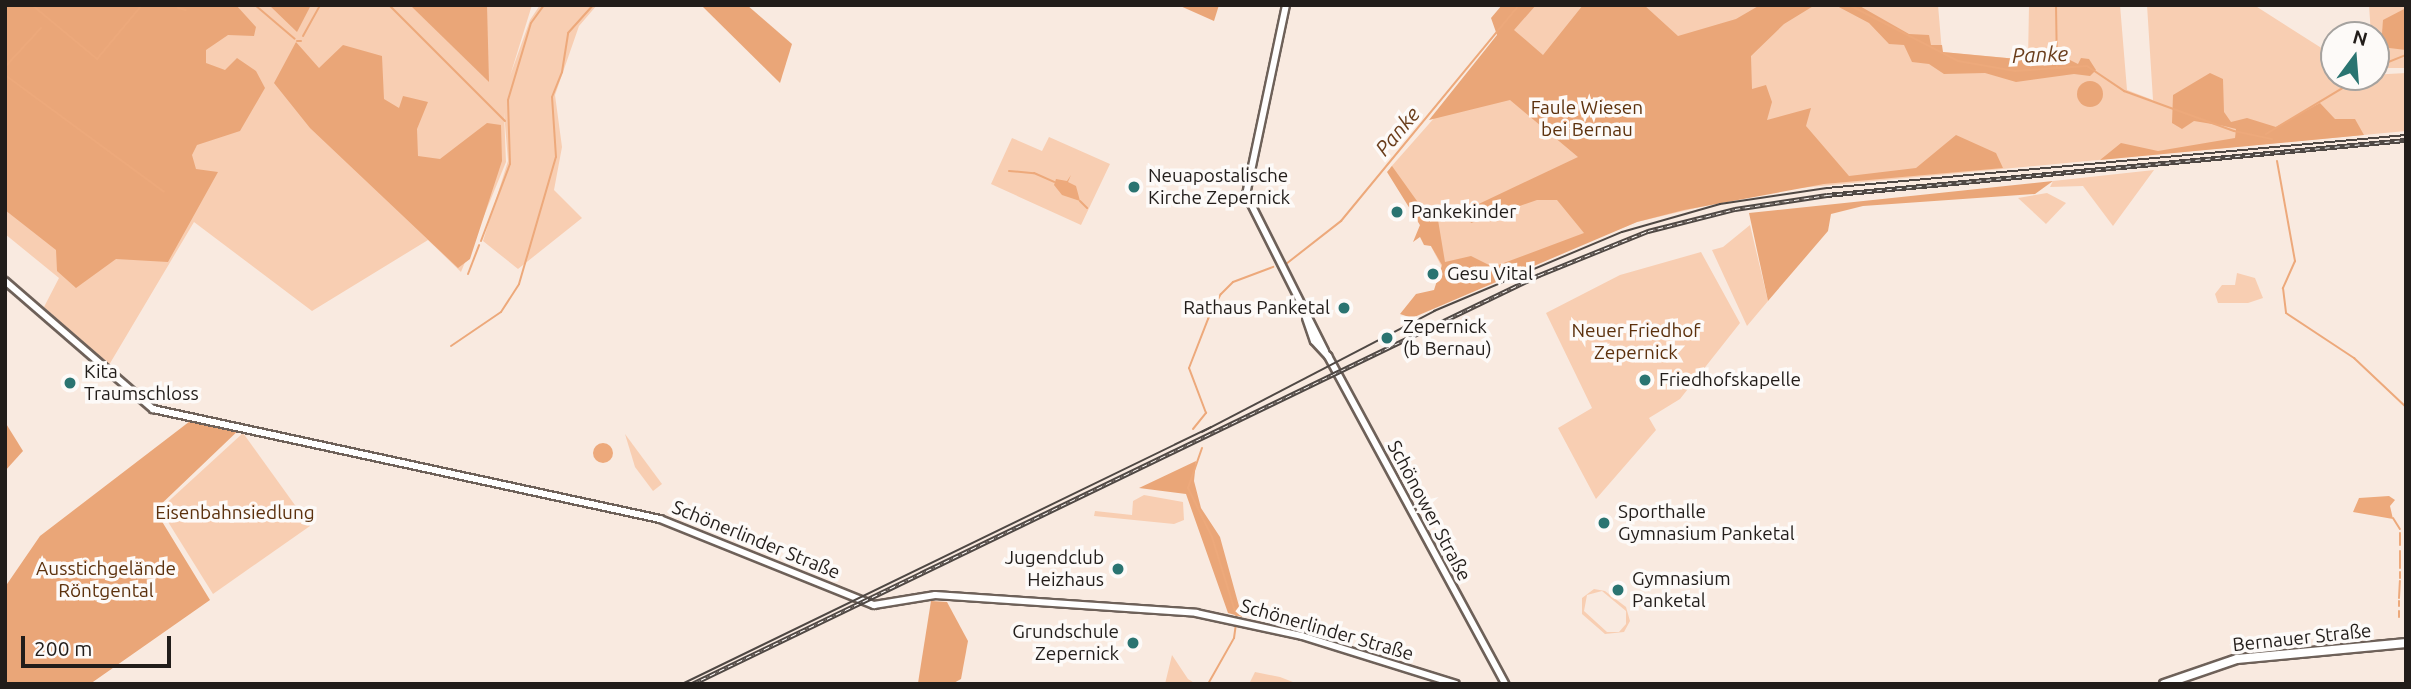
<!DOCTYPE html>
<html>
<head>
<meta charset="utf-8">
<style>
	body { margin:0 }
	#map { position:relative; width:2411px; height:689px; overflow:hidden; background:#f9eae0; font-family:Ubuntu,sans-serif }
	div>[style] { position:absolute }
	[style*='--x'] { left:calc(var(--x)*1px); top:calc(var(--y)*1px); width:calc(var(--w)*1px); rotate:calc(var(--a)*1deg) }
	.green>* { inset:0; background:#f8ceb2 }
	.forest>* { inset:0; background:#eaa678 }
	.round { border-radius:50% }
	.water>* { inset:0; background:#eda97b }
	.stream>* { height:2px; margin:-1px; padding:0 1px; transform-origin:1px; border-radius:1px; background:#eda97b }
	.roads { filter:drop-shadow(2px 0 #6e6159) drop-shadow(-2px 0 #6e6159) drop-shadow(0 2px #6e6159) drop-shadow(0 -2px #6e6159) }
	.minor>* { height:6px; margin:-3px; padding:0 3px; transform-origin:3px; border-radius:3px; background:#fff }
	.major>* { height:8px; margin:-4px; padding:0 4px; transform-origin:4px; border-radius:4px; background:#fff }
	.tram>* { height:2px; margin:-1px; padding:0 1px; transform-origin:1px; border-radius:1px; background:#4f4844 }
	.rail>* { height:4.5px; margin-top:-2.25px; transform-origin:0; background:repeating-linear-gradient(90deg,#fdfaf8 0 5px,#4f4844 0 10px); box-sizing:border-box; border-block:2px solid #4f4844 }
	.dots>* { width:19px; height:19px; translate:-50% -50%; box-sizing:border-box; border:4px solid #fdfaf8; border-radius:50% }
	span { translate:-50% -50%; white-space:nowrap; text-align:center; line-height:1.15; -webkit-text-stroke:7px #fdfaf8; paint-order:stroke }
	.park-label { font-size:19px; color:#5c310d }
	.poi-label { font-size:19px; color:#221d1a }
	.left { translate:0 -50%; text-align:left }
	.right { translate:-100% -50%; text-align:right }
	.street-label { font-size:19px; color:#221d1a }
	.water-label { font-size:21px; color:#6a3d1b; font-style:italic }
	.frame { position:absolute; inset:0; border:7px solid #221d1a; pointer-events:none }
	.north { position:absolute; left:2320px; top:21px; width:70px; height:70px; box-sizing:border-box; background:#fdfaf8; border:2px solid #a5a29f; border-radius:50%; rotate:16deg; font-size:19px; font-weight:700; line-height:28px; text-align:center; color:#221d1a }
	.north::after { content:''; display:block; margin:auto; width:24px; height:32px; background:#2a7471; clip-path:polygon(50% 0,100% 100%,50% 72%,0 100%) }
	.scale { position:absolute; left:21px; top:636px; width:150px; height:32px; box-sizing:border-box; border:4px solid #221d1a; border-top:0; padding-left:9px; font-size:21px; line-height:24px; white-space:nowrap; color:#221d1a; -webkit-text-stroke:5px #fdfaf8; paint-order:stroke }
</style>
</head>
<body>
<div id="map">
	<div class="green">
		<i style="clip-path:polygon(5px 5px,532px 5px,510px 76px,530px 20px,540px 5px,597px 5px,579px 26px,555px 95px,562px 147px,554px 190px,582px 218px,518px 269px,483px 241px,508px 161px,504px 112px,506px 162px,461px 272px,428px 240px,312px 311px,194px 222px,109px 365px,44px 307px,59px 278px,5px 234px)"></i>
		<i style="clip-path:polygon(1534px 5px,1938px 5px,1942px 52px,2028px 60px,2029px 5px,2120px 5px,2127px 90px,2153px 100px,2147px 5px,2254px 5px,2334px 56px,2334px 77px,2406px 73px,2406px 131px,1768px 191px,1637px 222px,1457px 296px,1390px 168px)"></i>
		<i style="clip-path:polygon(2369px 5px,2406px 5px,2406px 68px,2376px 68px,2376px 35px,2371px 35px)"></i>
		<i style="clip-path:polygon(1049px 137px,1110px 164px,1081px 225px,991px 184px,1012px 138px,1042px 151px)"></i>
		<i style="clip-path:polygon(2154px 170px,2113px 226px,2083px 186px,2050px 187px,2053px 181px)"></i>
		<i style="clip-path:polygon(2047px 193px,2066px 203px,2046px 224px,2018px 198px)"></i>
		<i style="clip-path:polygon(1750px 225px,1768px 301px,1747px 326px,1712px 250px,1723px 247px)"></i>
		<i style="clip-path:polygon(1701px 252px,1740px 323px,1680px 399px,1649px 418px,1656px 430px,1596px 499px,1558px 428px,1592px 408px,1546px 313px,1620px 275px)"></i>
		<i style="clip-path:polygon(2237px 273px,2255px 278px,2263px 298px,2248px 303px,2218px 303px,2215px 294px,2222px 285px,2235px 285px)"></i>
		<i style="clip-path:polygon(243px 433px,310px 526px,213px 594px,160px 509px)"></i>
		<i style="clip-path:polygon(625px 434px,662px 484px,653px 491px,635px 467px)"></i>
		<i style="clip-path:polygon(1144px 495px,1183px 502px,1184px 520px,1174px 524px,1094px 516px,1095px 511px,1132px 515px,1133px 501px)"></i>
		<i style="clip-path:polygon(evenodd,1594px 589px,1605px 591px,1626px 607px,1630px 621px,1624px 632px,1605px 634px,1582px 614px,1582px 598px,1594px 589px,1602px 591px,1626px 611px,1626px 624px,1619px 632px,1607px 632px,1584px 611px,1587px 595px,1602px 591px)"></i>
		<i style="clip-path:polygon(1172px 655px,1188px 679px,1196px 684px,1165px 684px)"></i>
		<i style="clip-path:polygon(1255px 672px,1280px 677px,1298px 684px,1249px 684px)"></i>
	</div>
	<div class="forest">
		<i style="clip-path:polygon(5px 5px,236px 5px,256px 27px,254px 36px,228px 35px,206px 50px,206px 63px,225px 70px,237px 58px,256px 71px,265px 88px,240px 131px,197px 145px,192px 155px,196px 169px,218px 172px,168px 262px,116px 259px,76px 288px,57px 271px,56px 250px,5px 210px)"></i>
		<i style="clip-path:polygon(269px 5px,311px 5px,297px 32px)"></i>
		<i style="clip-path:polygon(410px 5px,487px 5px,489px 82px)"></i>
		<i style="clip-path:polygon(701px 5px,747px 5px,792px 44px,780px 83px)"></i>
		<i style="clip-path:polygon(1178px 5px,1219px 5px,1214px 21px)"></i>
		<i style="clip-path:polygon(1502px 5px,1536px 5px,1514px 30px,1543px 55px,1583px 5px,1644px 5px,1678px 36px,1736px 19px,1760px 5px,1815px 5px,1784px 24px,1751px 56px,1752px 89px,1766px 85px,1772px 102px,1767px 120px,1811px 108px,1806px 126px,1849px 176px,1916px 168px,1956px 135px,1996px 153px,2003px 168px,1824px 184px,1684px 210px,1637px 222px,1412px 318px,1400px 314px,1416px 294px,1434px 290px,1442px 265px,1431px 246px,1424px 245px,1420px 237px,1413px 242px,1420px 225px,1387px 172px,1392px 166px,1427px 215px,1438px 220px,1445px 262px,1471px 256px,1493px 267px,1584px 233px,1557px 200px,1537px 200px,1471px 223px,1466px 210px,1578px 157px,1510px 100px,1429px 120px,1497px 35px,1491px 18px)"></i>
		<i style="clip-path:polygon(1835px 5px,1858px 5px,1909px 34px,1929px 35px,1931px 45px,1942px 45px,1943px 52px,2028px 60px,2036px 65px,2055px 58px,2061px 64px,2066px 58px,2078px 64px,2081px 58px,2089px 59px,2096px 70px,2090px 76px,2074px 74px,2016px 82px,1985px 73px,1944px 74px,1929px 64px,1912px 62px,1904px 45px,1889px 44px,1869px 23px)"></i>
		<i style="clip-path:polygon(2406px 8px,2406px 50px,2381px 47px,2383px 20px)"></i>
		<i style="clip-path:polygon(296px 42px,319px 68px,343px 45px,382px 56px,384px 99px,399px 108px,403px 96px,428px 102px,417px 129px,418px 156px,440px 159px,487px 123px,501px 125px,502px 161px,470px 259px,458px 268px,310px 128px,274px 83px)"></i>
		<i style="clip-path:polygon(2210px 73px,2223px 79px,2224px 112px,2231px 122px,2247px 118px,2276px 127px,2320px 103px,2335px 119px,2355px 119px,2364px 135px,2100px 160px,2121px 143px,2158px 151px,2235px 138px,2236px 129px,2224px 126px,2194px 121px,2182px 129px,2172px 123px,2173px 95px)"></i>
		<i class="round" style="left:2077px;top:81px;width:26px;height:26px"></i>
		<i style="clip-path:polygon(2053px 181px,2035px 194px,1863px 206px,1831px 214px,1828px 231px,1768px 301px,1749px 213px)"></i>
		<i style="clip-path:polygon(198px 415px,243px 426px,155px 510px,210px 600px,90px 684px,5px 684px,5px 587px,40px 536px)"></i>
		<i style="clip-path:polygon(5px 422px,23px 451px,5px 471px)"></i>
		<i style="clip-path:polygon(1196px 461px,1194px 481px,1201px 508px,1220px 537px,1242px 617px,1228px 613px,1186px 494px,1139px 488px)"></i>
		<i style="clip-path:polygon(931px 601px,947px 602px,968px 641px,961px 679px,952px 684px,918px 683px)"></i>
	</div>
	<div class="water">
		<i style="clip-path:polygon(1071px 175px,1068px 182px,1076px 186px,1080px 201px,1062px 195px,1054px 185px,1056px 179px,1067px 181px)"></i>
		<i class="round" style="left:593px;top:443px;width:20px;height:20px"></i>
		<i style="clip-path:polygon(2389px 496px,2395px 500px,2390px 506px,2393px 519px,2353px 512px,2359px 498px)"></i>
	</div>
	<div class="stream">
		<i style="--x:32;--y:5;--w:85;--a:39.7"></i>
		<i style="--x:97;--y:59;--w:70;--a:-50.2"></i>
		<i style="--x:255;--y:5;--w:52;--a:40.4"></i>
		<i style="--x:389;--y:5;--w:164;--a:45"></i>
		<i style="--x:1849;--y:5;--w:123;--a:27.2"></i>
		<i style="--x:1958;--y:61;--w:58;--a:10"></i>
		<i style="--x:2015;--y:71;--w:72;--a:-4"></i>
		<i style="--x:2087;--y:66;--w:45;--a:34"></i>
		<i style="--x:2124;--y:91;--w:117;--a:20"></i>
		<i style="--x:2234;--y:131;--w:39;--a:12"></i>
		<i style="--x:2056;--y:5;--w:62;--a:89.1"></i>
		<i style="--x:178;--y:8;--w:8;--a:14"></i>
		<i style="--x:303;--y:36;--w:35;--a:-61"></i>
		<i style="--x:297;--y:41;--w:4;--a:0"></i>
		<i style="--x:2381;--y:65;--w:27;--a:-22"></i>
		<i style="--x:5;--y:67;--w:53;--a:-47.3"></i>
		<i style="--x:5;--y:75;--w:197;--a:36.3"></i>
		<i style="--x:2266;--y:134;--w:111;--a:-31"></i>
		<i style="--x:2277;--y:161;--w:102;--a:79.8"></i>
		<i style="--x:2295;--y:261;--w:30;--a:114"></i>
		<i style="--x:2283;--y:288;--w:25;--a:83"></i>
		<i style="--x:2286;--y:313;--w:82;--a:33.5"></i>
		<i style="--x:2354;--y:358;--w:71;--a:43.3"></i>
		<i style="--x:1009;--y:171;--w:25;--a:5"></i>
		<i style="--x:1034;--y:173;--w:22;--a:24"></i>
		<i style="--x:1080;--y:201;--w:10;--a:45"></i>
		<i style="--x:481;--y:241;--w:82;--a:-69.4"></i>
		<i style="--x:510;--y:164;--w:64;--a:-91.8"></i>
		<i style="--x:508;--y:100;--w:80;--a:-73.4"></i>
		<i style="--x:531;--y:23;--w:22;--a:-54"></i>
		<i style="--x:1286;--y:264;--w:70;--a:-38"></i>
		<i style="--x:1341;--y:221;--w:280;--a:-50.5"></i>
		<i style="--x:468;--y:274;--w:31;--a:-69"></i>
		<i style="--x:451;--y:346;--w:60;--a:-34.2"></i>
		<i style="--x:501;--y:312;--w:33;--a:-57"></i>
		<i style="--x:519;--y:284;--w:132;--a:-73.8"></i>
		<i style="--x:556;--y:157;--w:60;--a:-93.8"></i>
		<i style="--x:552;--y:97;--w:27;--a:-68"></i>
		<i style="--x:562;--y:72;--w:39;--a:-81"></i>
		<i style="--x:568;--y:33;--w:38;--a:-48"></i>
		<i style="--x:1193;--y:429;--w:21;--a:-51"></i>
		<i style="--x:1206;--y:413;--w:48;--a:-110.7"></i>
		<i style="--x:1189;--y:368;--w:53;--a:-68.8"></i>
		<i style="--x:1208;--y:319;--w:28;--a:-63"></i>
		<i style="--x:1221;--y:294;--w:17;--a:-45"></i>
		<i style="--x:1233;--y:282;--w:43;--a:-20.6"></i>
		<i style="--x:1202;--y:448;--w:42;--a:109.3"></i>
		<i style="--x:1188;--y:488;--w:55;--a:63.9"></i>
		<i style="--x:1212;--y:537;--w:85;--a:72.8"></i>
		<i style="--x:2393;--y:518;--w:13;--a:58"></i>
		<i style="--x:2400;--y:545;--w:12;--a:-90"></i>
		<i style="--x:2400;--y:568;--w:17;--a:-90"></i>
		<i style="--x:2400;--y:578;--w:6;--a:-90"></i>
		<i style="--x:2399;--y:598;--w:17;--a:-87"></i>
		<i style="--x:2399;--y:606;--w:5;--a:-90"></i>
		<i style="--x:2399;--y:617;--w:6;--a:-90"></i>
		<i style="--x:1208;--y:684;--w:53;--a:-60.5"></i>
		<i style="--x:1234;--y:638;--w:14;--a:-82"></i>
	</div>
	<div class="roads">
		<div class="minor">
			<i style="--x:1286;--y:5;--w:193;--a:101.9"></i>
			<i style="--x:1246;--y:194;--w:176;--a:63.3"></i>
			<i style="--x:5;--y:281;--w:196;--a:40.9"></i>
			<i style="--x:153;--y:409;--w:519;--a:12.24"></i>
			<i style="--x:660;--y:519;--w:231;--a:21.9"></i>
			<i style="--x:874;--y:605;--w:62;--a:-9.3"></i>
			<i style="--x:935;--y:595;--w:262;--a:3.9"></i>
			<i style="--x:1196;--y:613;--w:108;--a:12.2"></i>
			<i style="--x:1302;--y:636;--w:161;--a:17.3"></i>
			<i style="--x:1306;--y:318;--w:24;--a:71"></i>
			<i style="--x:1314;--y:341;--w:21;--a:47"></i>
			<i style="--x:1328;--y:356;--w:373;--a:61.6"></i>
		</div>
		<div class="major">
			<i style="--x:2164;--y:684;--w:77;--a:-18.9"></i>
			<i style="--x:2237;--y:659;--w:170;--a:-5.4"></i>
		</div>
	</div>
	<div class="tram">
		<i style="--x:1202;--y:432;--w:262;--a:-27.5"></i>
		<i style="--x:1434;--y:311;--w:204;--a:-22.8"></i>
		<i style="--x:1622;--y:232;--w:102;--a:-15.9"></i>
		<i style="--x:1720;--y:204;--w:108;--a:-8.5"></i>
		<i style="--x:1827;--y:188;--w:581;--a:-5.23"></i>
		<i style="--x:682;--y:684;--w:588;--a:-25.91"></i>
	</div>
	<div class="rail">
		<i style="--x:692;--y:684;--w:941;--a:-25.78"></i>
		<i style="--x:1539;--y:275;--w:118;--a:-22"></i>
		<i style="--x:1648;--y:231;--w:90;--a:-14.2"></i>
		<i style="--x:1735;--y:209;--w:93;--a:-8.7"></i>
		<i style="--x:1827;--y:195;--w:582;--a:-5.43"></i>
	</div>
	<div class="dots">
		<i style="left:1134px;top:187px;background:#2a7471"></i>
		<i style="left:1397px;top:212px;background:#2a7471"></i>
		<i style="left:1433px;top:274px;background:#2a7471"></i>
		<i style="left:1344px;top:308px;background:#2a7471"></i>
		<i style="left:1387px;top:338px;background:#2a7471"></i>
		<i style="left:1645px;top:380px;background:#2a7471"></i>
		<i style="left:70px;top:383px;background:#2a7471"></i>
		<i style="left:1604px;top:523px;background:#2a7471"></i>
		<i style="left:1118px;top:569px;background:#2a7471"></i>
		<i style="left:1618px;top:590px;background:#2a7471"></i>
		<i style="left:1133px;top:643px;background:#2a7471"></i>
	</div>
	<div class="park-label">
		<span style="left:1587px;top:119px">Faule Wiesen<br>bei Bernau</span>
		<span style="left:1636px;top:342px">Neuer Friedhof<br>Zepernick</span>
		<span style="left:235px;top:513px">Eisenbahnsiedlung</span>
		<span style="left:106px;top:580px">Ausstichgelände<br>Röntgental</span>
	</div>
	<div class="poi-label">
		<span class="left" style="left:1148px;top:187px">Neuapostalische<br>Kirche Zepernick</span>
		<span class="left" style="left:1411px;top:212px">Pankekinder</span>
		<span class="left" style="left:1447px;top:274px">Gesu Vital</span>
		<span class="right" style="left:1330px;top:308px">Rathaus Panketal</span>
		<span class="left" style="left:1403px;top:338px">Zepernick<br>(b Bernau)</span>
		<span class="left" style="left:84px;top:383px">Kita<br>Traumschloss</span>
		<span class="left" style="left:1659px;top:380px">Friedhofskapelle</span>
		<span class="left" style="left:1618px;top:523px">Sporthalle<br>Gymnasium Panketal</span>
		<span class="right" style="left:1104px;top:569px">Jugendclub<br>Heizhaus</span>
		<span class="left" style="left:1632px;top:590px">Gymnasium<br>Panketal</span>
		<span class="right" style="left:1119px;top:643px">Grundschule<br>Zepernick</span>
	</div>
	<div class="street-label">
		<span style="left:1429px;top:511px;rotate:62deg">Schönower Straße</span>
		<span style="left:756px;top:540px;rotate:22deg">Schönerlinder Straße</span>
		<span style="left:1327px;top:630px;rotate:16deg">Schönerlinder Straße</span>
		<span style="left:2302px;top:638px;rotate:-6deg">Bernauer Straße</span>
	</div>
	<div class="water-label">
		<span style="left:2040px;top:54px;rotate:-2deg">Panke</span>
		<span style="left:1397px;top:131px;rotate:-50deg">Panke</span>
	</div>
	<div class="frame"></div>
	<div class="north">N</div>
	<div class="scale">200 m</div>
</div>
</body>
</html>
